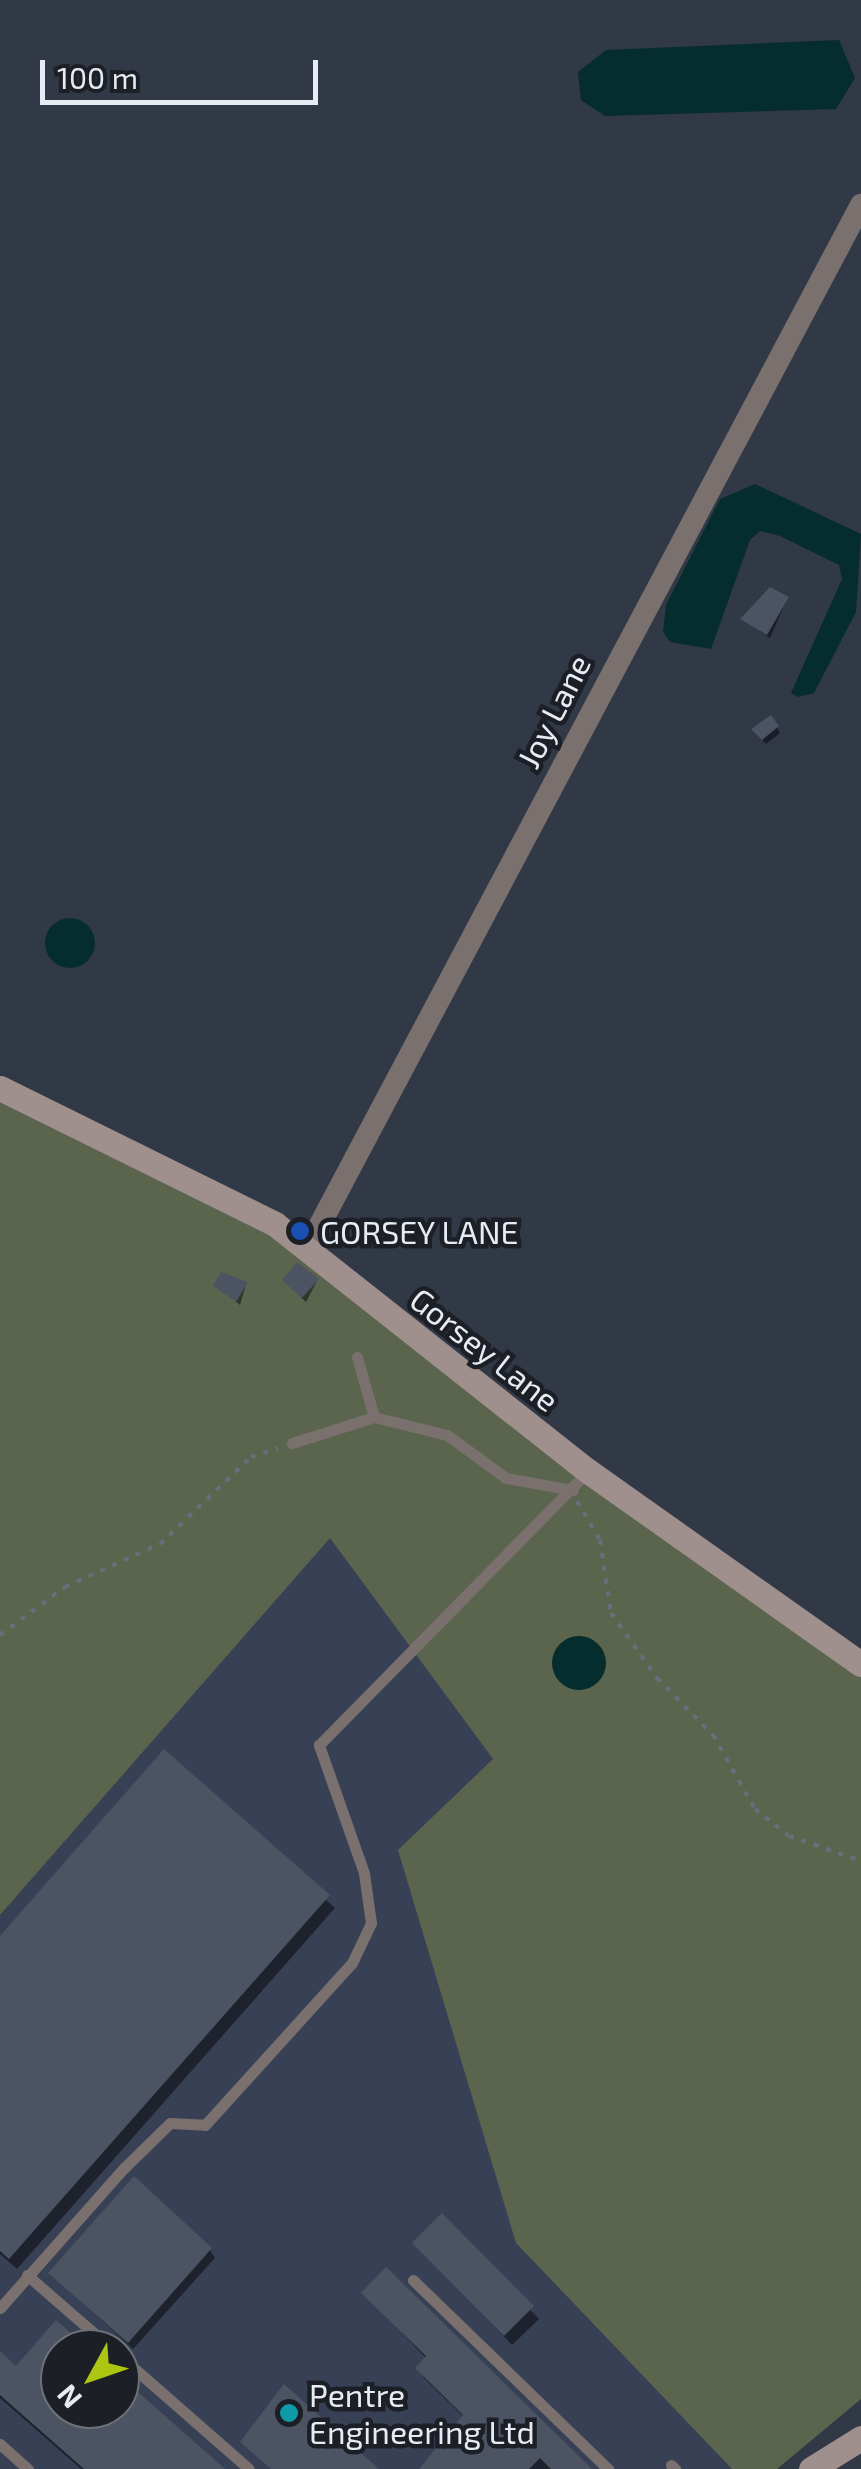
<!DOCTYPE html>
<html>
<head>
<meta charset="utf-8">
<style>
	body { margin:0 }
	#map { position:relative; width:861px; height:2469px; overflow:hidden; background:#313846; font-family:"Exo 2",sans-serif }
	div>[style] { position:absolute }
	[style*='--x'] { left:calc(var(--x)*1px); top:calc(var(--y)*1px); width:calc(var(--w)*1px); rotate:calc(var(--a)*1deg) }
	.built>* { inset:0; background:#374054 }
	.green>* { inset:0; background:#5b654e }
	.water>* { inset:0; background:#052d2d }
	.round { border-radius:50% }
	.shadow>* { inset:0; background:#0007 }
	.building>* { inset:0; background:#4c5463 }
	.path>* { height:4px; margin-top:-2px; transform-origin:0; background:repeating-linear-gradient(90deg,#686e7b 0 5px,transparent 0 13px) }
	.lane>* { height:11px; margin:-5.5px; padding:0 5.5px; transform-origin:5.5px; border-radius:5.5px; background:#7a716f }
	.street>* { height:22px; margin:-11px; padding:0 11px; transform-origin:11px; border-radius:11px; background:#7a716f }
	.secondary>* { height:25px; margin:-12.5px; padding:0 12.5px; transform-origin:12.5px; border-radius:12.5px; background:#9f908d }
	.dots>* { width:28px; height:28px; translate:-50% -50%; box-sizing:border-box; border:5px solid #1c1f26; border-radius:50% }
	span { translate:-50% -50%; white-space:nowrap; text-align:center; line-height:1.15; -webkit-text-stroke:9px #1c1f26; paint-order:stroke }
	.street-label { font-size:32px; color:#e6ebf4 }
	.poi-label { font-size:32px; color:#e6ebf4 }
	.left { translate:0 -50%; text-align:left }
	.north { position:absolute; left:40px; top:2329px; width:100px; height:100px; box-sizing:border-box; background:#1c1f26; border:2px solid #6d7178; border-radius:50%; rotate:230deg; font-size:28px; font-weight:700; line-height:40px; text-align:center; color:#e6ebf4 }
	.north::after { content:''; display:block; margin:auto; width:35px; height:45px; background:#acc612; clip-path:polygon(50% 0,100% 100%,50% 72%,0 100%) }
	.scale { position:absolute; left:40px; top:60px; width:278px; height:45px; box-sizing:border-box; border:5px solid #e6ebf4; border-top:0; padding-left:12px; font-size:30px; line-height:35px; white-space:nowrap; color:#e6ebf4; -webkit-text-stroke:8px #1c1f26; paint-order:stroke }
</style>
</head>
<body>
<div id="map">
	<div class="built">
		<i style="clip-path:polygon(evenodd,330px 1537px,493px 1759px,516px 2243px,732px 2469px,0 2469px,0 1915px,330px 1537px,60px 2349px,120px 2349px,120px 2409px,60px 2409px,60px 2349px)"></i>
	</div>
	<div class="green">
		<i style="clip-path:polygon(0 1096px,275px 1224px,861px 1662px,861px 2399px,777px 2469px,732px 2469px,516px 2243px,398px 1850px,493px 1759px,330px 1538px,0 1915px)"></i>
	</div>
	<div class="water">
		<i style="clip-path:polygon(839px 40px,855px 78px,836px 109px,605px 116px,581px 100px,578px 72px,606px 50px)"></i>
		<i style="clip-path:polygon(755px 484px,861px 534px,856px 612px,814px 693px,798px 697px,791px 693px,842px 579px,839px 565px,780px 536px,760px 531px,750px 540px,711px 649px,670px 642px,663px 632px,666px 605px,720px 499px)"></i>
		<i class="round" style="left:45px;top:918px;width:50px;height:50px"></i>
		<i class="round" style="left:552px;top:1636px;width:54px;height:54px"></i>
	</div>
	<div class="shadow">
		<i style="clip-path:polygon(787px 599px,770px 638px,743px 619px)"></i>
		<i style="clip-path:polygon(771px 718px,780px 733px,766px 744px,757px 734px)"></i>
		<i style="clip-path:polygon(317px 1281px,306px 1302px,288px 1285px)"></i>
		<i style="clip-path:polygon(246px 1284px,240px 1305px,216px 1286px)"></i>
		<i style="clip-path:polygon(165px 1753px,335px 1908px,17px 2269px,0 2254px,0 1940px)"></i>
		<i style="clip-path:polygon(442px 2217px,539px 2319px,512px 2345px,416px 2243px)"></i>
		<i style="clip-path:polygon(210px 2250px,215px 2258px,133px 2349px,51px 2274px)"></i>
		<i style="clip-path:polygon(364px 2293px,589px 2469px,422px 2469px,464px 2417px,424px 2378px,418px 2368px,427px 2359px)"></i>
		<i style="clip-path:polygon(56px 2324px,85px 2349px,60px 2349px,60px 2409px,120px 2409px,120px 2380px,222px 2469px,81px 2469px,0 2398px,0 2359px,17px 2369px)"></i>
	</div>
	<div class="building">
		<i style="clip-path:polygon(770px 587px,789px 597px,767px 635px,740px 619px)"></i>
		<i style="clip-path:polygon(771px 715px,779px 726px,762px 740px,751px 729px)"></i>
		<i style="clip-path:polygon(297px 1262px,319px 1279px,302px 1298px,282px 1280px)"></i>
		<i style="clip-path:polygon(221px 1272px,248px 1282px,236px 1302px,213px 1286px)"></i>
		<i style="clip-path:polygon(164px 1749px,330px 1895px,9px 2259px,0 2251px,0 1936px)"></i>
		<i style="clip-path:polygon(134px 2176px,212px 2248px,128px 2343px,48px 2273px)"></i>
		<i style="clip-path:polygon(442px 2213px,534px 2306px,504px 2336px,412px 2243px)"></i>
		<i style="clip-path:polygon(386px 2267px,592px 2469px,551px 2469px,540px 2458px,529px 2469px,419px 2469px,463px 2415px,415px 2368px,426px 2356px,361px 2293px)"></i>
		<i style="clip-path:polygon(56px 2320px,89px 2349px,60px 2349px,60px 2409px,120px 2409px,120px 2376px,225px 2469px,84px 2469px,0 2395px,0 2351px,16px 2366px)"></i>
		<i style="clip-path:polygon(284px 2384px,379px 2469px,271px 2469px,240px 2442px)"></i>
	</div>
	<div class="path">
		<i style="--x:577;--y:1501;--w:45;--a:59.5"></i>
		<i style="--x:600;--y:1540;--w:74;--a:81.4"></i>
		<i style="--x:611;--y:1613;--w:80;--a:54.7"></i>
		<i style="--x:657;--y:1678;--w:80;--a:45.5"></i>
		<i style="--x:713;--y:1735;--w:85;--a:60.4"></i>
		<i style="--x:755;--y:1809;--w:43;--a:38.5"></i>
		<i style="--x:789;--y:1836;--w:76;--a:19.1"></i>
		<i style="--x:0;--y:1635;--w:81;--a:-36.4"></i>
		<i style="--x:65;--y:1587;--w:104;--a:-24.4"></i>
		<i style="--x:160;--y:1544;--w:126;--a:-43.7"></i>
		<i style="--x:251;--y:1457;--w:28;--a:-18"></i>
	</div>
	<div class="lane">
		<i style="--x:357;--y:1357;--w:62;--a:74.2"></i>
		<i style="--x:292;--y:1443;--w:86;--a:-17.6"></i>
		<i style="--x:374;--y:1417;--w:75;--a:13.9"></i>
		<i style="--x:447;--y:1435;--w:73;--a:36.1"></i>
		<i style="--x:506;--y:1478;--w:68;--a:10.2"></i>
		<i style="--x:27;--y:2275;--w:113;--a:41"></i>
		<i style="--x:413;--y:2280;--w:272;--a:44.1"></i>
		<i style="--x:0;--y:2308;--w:187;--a:-48.5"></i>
		<i style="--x:124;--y:2168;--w:64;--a:-44.4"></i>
		<i style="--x:170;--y:2123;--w:35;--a:3"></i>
		<i style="--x:205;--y:2125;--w:219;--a:-47.8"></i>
		<i style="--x:352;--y:1963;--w:44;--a:-64.6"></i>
		<i style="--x:371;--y:1923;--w:50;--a:-98"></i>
		<i style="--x:364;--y:1873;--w:136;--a:-109.4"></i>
		<i style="--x:319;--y:1745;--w:384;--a:-45.5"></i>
		<i style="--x:120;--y:2356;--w:171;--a:41.2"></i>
		<i style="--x:0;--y:2444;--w:38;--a:42"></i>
		<i style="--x:671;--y:2465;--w:6;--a:45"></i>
	</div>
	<div class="street">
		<i style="--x:307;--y:1249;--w:1182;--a:-62.05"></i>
	</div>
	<div class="secondary">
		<i style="--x:0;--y:1088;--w:307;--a:26.3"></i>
		<i style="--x:275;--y:1224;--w:399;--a:38.3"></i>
		<i style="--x:588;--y:1471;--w:334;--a:35.3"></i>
		<i style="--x:811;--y:2469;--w:59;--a:-31.8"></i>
	</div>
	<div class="dots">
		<i style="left:300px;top:1231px;background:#1a4fb4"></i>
		<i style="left:289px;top:2413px;background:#0f9aa8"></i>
	</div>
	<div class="street-label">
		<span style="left:553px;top:711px;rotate:-63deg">Joy Lane</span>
		<span style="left:485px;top:1349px;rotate:38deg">Gorsey Lane</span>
	</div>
	<div class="poi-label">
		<span class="left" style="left:320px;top:1231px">GORSEY LANE</span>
		<span class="left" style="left:309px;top:2413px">Pentre<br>Engineering Ltd</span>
	</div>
	<div class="north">N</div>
	<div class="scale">100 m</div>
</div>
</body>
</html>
